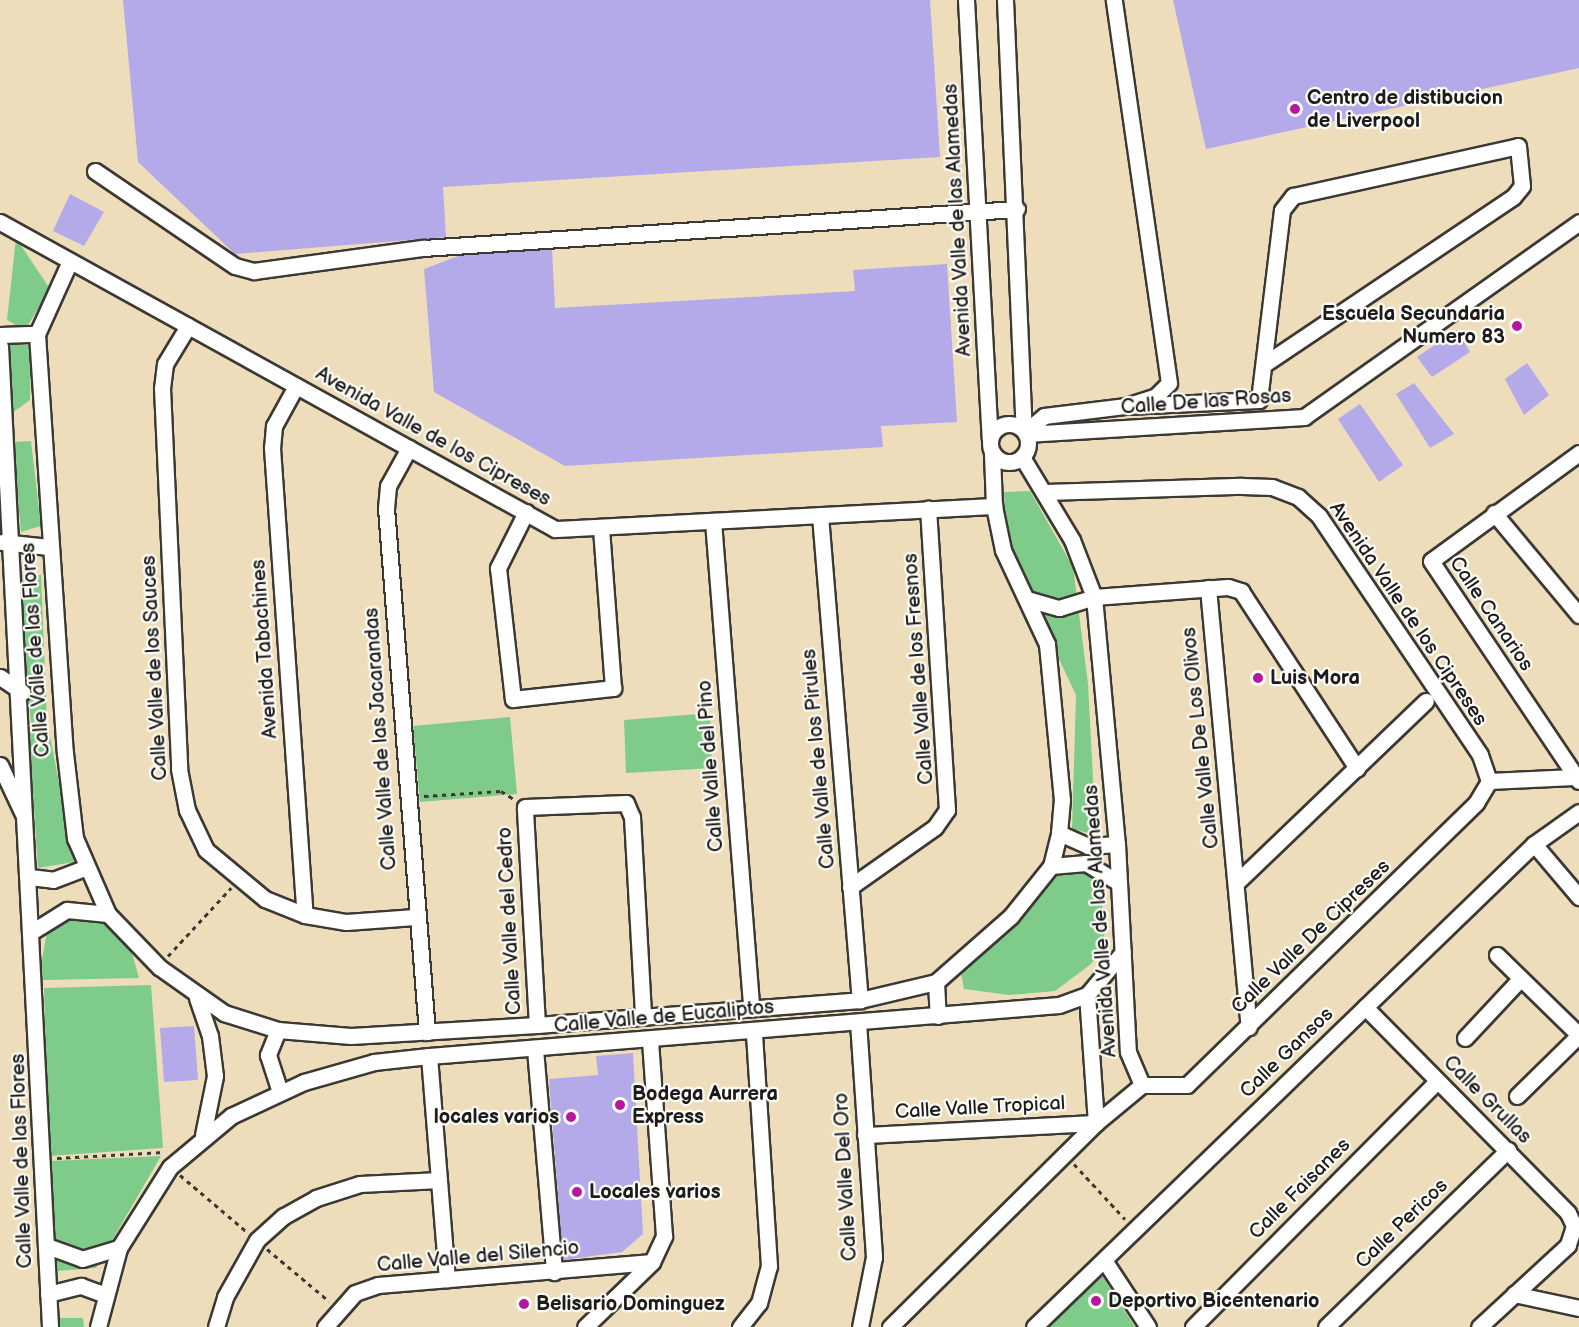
<!DOCTYPE html>
<html>
<head>
<meta charset="utf-8">
<style>
	body { margin:0 }
	#map { position:relative; width:1579px; height:1327px; overflow:hidden; background:#eeddba; font-family:"Balsamiq Sans",sans-serif }
	div>[style] { position:absolute }
	[style*='--x'] { left:calc(var(--x)*1px); top:calc(var(--y)*1px); width:calc(var(--w)*1px); rotate:calc(var(--a)*1deg) }
	.green>* { inset:0; background:#7fcc8a }
	.building>* { inset:0; background:#b4aae9 }
	.path>* { height:3px; margin-top:-1.5px; transform-origin:0; background:repeating-linear-gradient(90deg,#3c3934 0 4.5px,transparent 0 9px) }
	.roads { filter:drop-shadow(2px 0 #3c3934) drop-shadow(-2px 0 #3c3934) drop-shadow(0 2px #3c3934) drop-shadow(0 -2px #3c3934) }
	.minor>* { height:15px; margin:-7.5px; padding:0 7.5px; transform-origin:7.5px; border-radius:7.5px; background:#fff }
	.minor>.ring { margin:-7.5px; padding:0; box-sizing:content-box; background:none; border:15px solid #fff; border-radius:50% }
	.dots>* { width:16px; height:16px; translate:-50% -50%; box-sizing:border-box; border:3px solid #fdfcf7; border-radius:50% }
	span { translate:-50% -50%; white-space:nowrap; text-align:center; line-height:1.15; -webkit-text-stroke:4.5px #fdfcf7; paint-order:stroke }
	.poi-label { font-size:20px; color:#1c1c1c; font-weight:700 }
	.left { translate:0 -50%; text-align:left }
	.right { translate:-100% -50%; text-align:right }
	.street-label { font-size:20px; color:#1c1c1c }
</style>
</head>
<body>
<div id="map">
	<div class="green">
		<i style="clip-path:polygon(16px 238px,50px 289px,25px 330px,7px 320px)"></i>
		<i style="clip-path:polygon(10px 345px,31px 345px,30px 400px,12px 413px)"></i>
		<i style="clip-path:polygon(31px 441px,41px 526px,21px 532px,13px 442px)"></i>
		<i style="clip-path:polygon(1030px 491px,1073px 567px,1088px 684px,1096px 835px,1072px 829px,1076px 695px,1015px 566px,1006px 528px,1004px 492px)"></i>
		<i style="clip-path:polygon(17px 575px,41px 575px,47px 722px,31px 723px)"></i>
		<i style="clip-path:polygon(710px 713px,712px 768px,626px 773px,624px 720px)"></i>
		<i style="clip-path:polygon(510px 717px,517px 794px,420px 802px,413px 726px)"></i>
		<i style="clip-path:polygon(29px 730px,49px 730px,74px 862px,38px 868px)"></i>
		<i style="clip-path:polygon(1066px 863px,1100px 876px,1105px 946px,1091px 964px,1055px 991px,1009px 995px,964px 989px,961px 973px,969px 960px)"></i>
		<i style="clip-path:polygon(67px 912px,106px 919px,132px 953px,139px 978px,44px 980px,39px 976px,49px 921px)"></i>
		<i style="clip-path:polygon(151px 985px,163px 1148px,49px 1156px,44px 988px)"></i>
		<i style="clip-path:polygon(161px 1156px,96px 1268px,56px 1271px,51px 1161px)"></i>
		<i style="clip-path:polygon(1101px 1274px,1135px 1327px,1048px 1327px)"></i>
		<i style="clip-path:polygon(58px 1318px,83px 1318px,84px 1327px,59px 1327px)"></i>
	</div>
	<div class="building">
		<i style="clip-path:polygon(123px 0,930px 0,940px 157px,443px 187px,446px 237px,235px 254px,138px 162px)"></i>
		<i style="clip-path:polygon(1173px 0,1579px 0,1579px 68px,1206px 149px)"></i>
		<i style="clip-path:polygon(70px 194px,104px 212px,84px 246px,53px 231px)"></i>
		<i style="clip-path:polygon(552px 249px,555px 308px,855px 291px,853px 270px,947px 264px,957px 422px,881px 426px,883px 447px,565px 466px,434px 392px,424px 269px,461px 255px)"></i>
		<i style="clip-path:polygon(1457px 330px,1470px 352px,1432px 377px,1417px 357px)"></i>
		<i style="clip-path:polygon(1527px 363px,1549px 395px,1524px 415px,1505px 379px)"></i>
		<i style="clip-path:polygon(1414px 383px,1454px 434px,1430px 448px,1396px 394px)"></i>
		<i style="clip-path:polygon(1360px 404px,1403px 465px,1379px 482px,1338px 419px)"></i>
		<i style="clip-path:polygon(194px 1026px,198px 1080px,164px 1082px,160px 1028px)"></i>
		<i style="clip-path:polygon(633px 1053px,643px 1234px,622px 1252px,563px 1260px,549px 1079px,598px 1075px,596px 1056px)"></i>
	</div>
	<div class="path">
		<i style="--x:424;--y:796;--w:77;--a:-3.7"></i>
		<i style="--x:501;--y:791;--w:15;--a:32"></i>
		<i style="--x:168;--y:956;--w:93;--a:-47.2"></i>
		<i style="--x:57;--y:1158;--w:107;--a:-3.2"></i>
		<i style="--x:1074;--y:1164;--w:75;--a:47.2"></i>
		<i style="--x:180;--y:1175;--w:87;--a:40.3"></i>
		<i style="--x:267;--y:1249;--w:81;--a:40"></i>
	</div>
	<div class="roads">
		<div class="minor">
			<i style="--x:966;--y:0;--w:439;--a:86.9"></i>
			<i style="--x:1005;--y:0;--w:430;--a:87.5"></i>
			<i style="--x:95;--y:171;--w:169;--a:34.2"></i>
			<i style="--x:235;--y:266;--w:20;--a:15"></i>
			<i style="--x:254;--y:271;--w:171;--a:-7.8"></i>
			<i style="--x:423;--y:248;--w:595;--a:-3.76"></i>
			<i style="--x:0;--y:222;--w:634;--a:28.95"></i>
			<i style="--x:555;--y:529;--w:440;--a:-3"></i>
			<i style="--x:70;--y:261;--w:80;--a:114.3"></i>
			<i style="--x:37;--y:334;--w:420;--a:86.2"></i>
			<i style="--x:65;--y:753;--w:86;--a:83.3"></i>
			<i style="--x:75;--y:838;--w:83;--a:66.5"></i>
			<i style="--x:108;--y:914;--w:74;--a:46.1"></i>
			<i style="--x:159;--y:967;--w:80;--a:35.3"></i>
			<i style="--x:224;--y:1013;--w:57;--a:17.5"></i>
			<i style="--x:278;--y:1030;--w:73;--a:4.7"></i>
			<i style="--x:351;--y:1036;--w:186;--a:-3.4"></i>
			<i style="--x:537;--y:1025;--w:324;--a:-4.4"></i>
			<i style="--x:860;--y:1000;--w:78;--a:-13.3"></i>
			<i style="--x:936;--y:982;--w:100;--a:-41.3"></i>
			<i style="--x:1011;--y:916;--w:64;--a:-51.3"></i>
			<i style="--x:1051;--y:866;--w:34;--a:-76"></i>
			<i style="--x:1059;--y:833;--w:33;--a:-85"></i>
			<i style="--x:1062;--y:800;--w:157;--a:-95.5"></i>
			<i style="--x:1047;--y:644;--w:104;--a:-115.1"></i>
			<i style="--x:1003;--y:550;--w:45;--a:-101.6"></i>
			<i style="--x:994;--y:506;--w:53;--a:-92.2"></i>
			<i style="--x:188;--y:326;--w:44;--a:121.2"></i>
			<i style="--x:165;--y:364;--w:24;--a:97"></i>
			<i style="--x:162;--y:388;--w:381;--a:87.4"></i>
			<i style="--x:179;--y:769;--w:42;--a:79"></i>
			<i style="--x:187;--y:810;--w:44;--a:64.6"></i>
			<i style="--x:206;--y:850;--w:77;--a:39.7"></i>
			<i style="--x:265;--y:899;--w:43;--a:21.8"></i>
			<i style="--x:305;--y:915;--w:42;--a:9.7"></i>
			<i style="--x:346;--y:922;--w:69;--a:-4.1"></i>
			<i style="--x:0;--y:335;--w:37;--a:-2"></i>
			<i style="--x:0;--y:346;--w:982;--a:87.08"></i>
			<i style="--x:296;--y:386;--w:46;--a:118.8"></i>
			<i style="--x:274;--y:426;--w:22;--a:95"></i>
			<i style="--x:272;--y:448;--w:468;--a:86"></i>
			<i style="--x:1126;--y:406;--w:133;--a:-2.6"></i>
			<i style="--x:1259;--y:400;--w:191;--a:-83.1"></i>
			<i style="--x:1282;--y:210;--w:18;--a:-52"></i>
			<i style="--x:1293;--y:196;--w:230;--a:-12.5"></i>
			<i style="--x:1518;--y:146;--w:40;--a:84.3"></i>
			<i style="--x:1522;--y:186;--w:14;--a:129"></i>
			<i style="--x:1513;--y:197;--w:298;--a:146.1"></i>
			<i class="ring" style="left:990px;top:424px;width:23px;height:23px"></i>
			<i style="--x:1025;--y:432;--w:25;--a:-40"></i>
			<i style="--x:1044;--y:416;--w:83;--a:-7"></i>
			<i style="--x:1126;--y:406;--w:32;--a:-18"></i>
			<i style="--x:1156;--y:396;--w:18;--a:-45"></i>
			<i style="--x:1169;--y:383;--w:387;--a:-98.2"></i>
			<i style="--x:1026;--y:434;--w:279;--a:-3.5"></i>
			<i style="--x:1304;--y:417;--w:337;--a:-35.3"></i>
			<i style="--x:409;--y:448;--w:43;--a:118.9"></i>
			<i style="--x:388;--y:486;--w:22;--a:95"></i>
			<i style="--x:386;--y:508;--w:526;--a:85.53"></i>
			<i style="--x:1579;--y:453;--w:183;--a:143.9"></i>
			<i style="--x:1431;--y:561;--w:265;--a:56.1"></i>
			<i style="--x:1022;--y:457;--w:97;--a:58.9"></i>
			<i style="--x:1072;--y:540;--w:61;--a:68.9"></i>
			<i style="--x:1094;--y:597;--w:248;--a:84.7"></i>
			<i style="--x:1117;--y:844;--w:208;--a:87"></i>
			<i style="--x:1128;--y:1052;--w:36;--a:67"></i>
			<i style="--x:1046;--y:492;--w:196;--a:-1.8"></i>
			<i style="--x:1242;--y:486;--w:30;--a:2"></i>
			<i style="--x:1272;--y:487;--w:28;--a:21"></i>
			<i style="--x:1298;--y:497;--w:28;--a:42"></i>
			<i style="--x:1319;--y:516;--w:288;--a:56"></i>
			<i style="--x:1480;--y:755;--w:28;--a:71"></i>
			<i style="--x:526;--y:512;--w:63;--a:116.6"></i>
			<i style="--x:498;--y:568;--w:132;--a:83.5"></i>
			<i style="--x:513;--y:699;--w:101;--a:-6.3"></i>
			<i style="--x:613;--y:688;--w:159;--a:-94.3"></i>
			<i style="--x:1494;--y:513;--w:133;--a:50.2"></i>
			<i style="--x:820;--y:515;--w:487;--a:85.3"></i>
			<i style="--x:713;--y:521;--w:488;--a:85.5"></i>
			<i style="--x:2;--y:542;--w:47;--a:6.1"></i>
			<i style="--x:1208;--y:588;--w:441;--a:84.7"></i>
			<i style="--x:1027;--y:599;--w:33;--a:16"></i>
			<i style="--x:1059;--y:608;--w:37;--a:-17"></i>
			<i style="--x:1094;--y:597;--w:134;--a:-4.3"></i>
			<i style="--x:1228;--y:587;--w:14;--a:17"></i>
			<i style="--x:1241;--y:591;--w:212;--a:56.8"></i>
			<i style="--x:0;--y:677;--w:27;--a:34"></i>
			<i style="--x:0;--y:765;--w:54;--a:64.9"></i>
			<i style="--x:1489;--y:781;--w:85;--a:-2.7"></i>
			<i style="--x:1059;--y:833;--w:32;--a:24"></i>
			<i style="--x:1088;--y:846;--w:29;--a:-4"></i>
			<i style="--x:1534;--y:844;--w:70;--a:49.7"></i>
			<i style="--x:1051;--y:866;--w:35;--a:-5"></i>
			<i style="--x:1086;--y:863;--w:37;--a:31"></i>
			<i style="--x:30;--y:877;--w:23;--a:7"></i>
			<i style="--x:53;--y:880;--w:33;--a:-21"></i>
			<i style="--x:1236;--y:883;--w:263;--a:-43.8"></i>
			<i style="--x:850;--y:887;--w:104;--a:-35.2"></i>
			<i style="--x:935;--y:827;--w:21;--a:-55"></i>
			<i style="--x:947;--y:810;--w:302;--a:-93.6"></i>
			<i style="--x:33;--y:931;--w:40;--a:-32"></i>
			<i style="--x:67;--y:910;--w:41;--a:5.6"></i>
			<i style="--x:1497;--y:955;--w:115;--a:44.3"></i>
			<i style="--x:936;--y:982;--w:34;--a:87"></i>
			<i style="--x:197;--y:998;--w:40;--a:71.1"></i>
			<i style="--x:210;--y:1036;--w:40;--a:82.9"></i>
			<i style="--x:215;--y:1076;--w:60;--a:101.5"></i>
			<i style="--x:1365;--y:1007;--w:289;--a:45.4"></i>
			<i style="--x:1568;--y:1213;--w:14;--a:65"></i>
			<i style="--x:1574;--y:1226;--w:20;--a:108"></i>
			<i style="--x:1568;--y:1245;--w:121;--a:137.3"></i>
			<i style="--x:858;--y:1022;--w:236;--a:86.1"></i>
			<i style="--x:874;--y:1257;--w:71;--a:101.3"></i>
			<i style="--x:537;--y:1025;--w:218;--a:-93.2"></i>
			<i style="--x:525;--y:807;--w:101;--a:-2.3"></i>
			<i style="--x:626;--y:803;--w:15;--a:67"></i>
			<i style="--x:632;--y:817;--w:199;--a:86.8"></i>
			<i style="--x:278;--y:1030;--w:27;--a:112"></i>
			<i style="--x:268;--y:1055;--w:38;--a:72"></i>
			<i style="--x:1465;--y:1038;--w:81;--a:-47"></i>
			<i style="--x:535;--y:1049;--w:224;--a:85.1"></i>
			<i style="--x:429;--y:1056;--w:224;--a:85.4"></i>
			<i style="--x:1142;--y:1085;--w:45;--a:0"></i>
			<i style="--x:1187;--y:1085;--w:404;--a:-44.3"></i>
			<i style="--x:1476;--y:803;--w:26;--a:-59"></i>
			<i style="--x:1517;--y:1096;--w:87;--a:-44.5"></i>
			<i style="--x:865;--y:1135;--w:231;--a:-3"></i>
			<i style="--x:1096;--y:1123;--w:128;--a:-94"></i>
			<i style="--x:47;--y:1246;--w:37;--a:20"></i>
			<i style="--x:82;--y:1259;--w:39;--a:-17"></i>
			<i style="--x:1104;--y:1260;--w:80;--a:56.7"></i>
			<i style="--x:48;--y:1294;--w:34;--a:-14"></i>
			<i style="--x:81;--y:1286;--w:23;--a:20"></i>
			<i style="--x:1514;--y:1294;--w:66;--a:12.2"></i>
			<i style="--x:98;--y:1327;--w:82;--a:-75.1"></i>
			<i style="--x:119;--y:1248;--w:96;--a:-57.8"></i>
			<i style="--x:170;--y:1167;--w:80;--a:-39.9"></i>
			<i style="--x:231;--y:1116;--w:81;--a:-25"></i>
			<i style="--x:304;--y:1082;--w:73;--a:-15.9"></i>
			<i style="--x:374;--y:1062;--w:55;--a:-6.2"></i>
			<i style="--x:429;--y:1056;--w:632;--a:-4.63"></i>
			<i style="--x:1059;--y:1005;--w:30;--a:-20"></i>
			<i style="--x:1087;--y:995;--w:56;--a:-50.1"></i>
			<i style="--x:216;--y:1327;--w:31;--a:-73"></i>
			<i style="--x:225;--y:1297;--w:65;--a:-60.7"></i>
			<i style="--x:257;--y:1240;--w:36;--a:-42"></i>
			<i style="--x:284;--y:1216;--w:37;--a:-29"></i>
			<i style="--x:316;--y:1198;--w:46;--a:-17.7"></i>
			<i style="--x:360;--y:1184;--w:79;--a:-2.9"></i>
			<i style="--x:325;--y:1327;--w:45;--a:-48.6"></i>
			<i style="--x:355;--y:1293;--w:24;--a:-19"></i>
			<i style="--x:378;--y:1285;--w:275;--a:-4.8"></i>
			<i style="--x:585;--y:1327;--w:93;--a:-44.1"></i>
			<i style="--x:652;--y:1262;--w:29;--a:-65"></i>
			<i style="--x:664;--y:1236;--w:196;--a:-94.1"></i>
			<i style="--x:740;--y:1327;--w:31;--a:-52"></i>
			<i style="--x:759;--y:1303;--w:38;--a:-75"></i>
			<i style="--x:769;--y:1266;--w:234;--a:-93.7"></i>
			<i style="--x:890;--y:1327;--w:290;--a:-44.7"></i>
			<i style="--x:1096;--y:1123;--w:60;--a:-39.6"></i>
			<i style="--x:1034;--y:1327;--w:695;--a:-44.01"></i>
			<i style="--x:1534;--y:844;--w:55;--a:-35.4"></i>
			<i style="--x:1193;--y:1327;--w:346;--a:-45.2"></i>
			<i style="--x:1326;--y:1327;--w:254;--a:-44.2"></i>
		</div>
	</div>
	<div class="dots">
		<i style="left:1295px;top:109px;background:#b5179e"></i>
		<i style="left:1517px;top:326px;background:#b5179e"></i>
		<i style="left:1258px;top:678px;background:#b5179e"></i>
		<i style="left:620px;top:1105px;background:#b5179e"></i>
		<i style="left:571px;top:1117px;background:#b5179e"></i>
		<i style="left:577px;top:1192px;background:#b5179e"></i>
		<i style="left:1096px;top:1301px;background:#b5179e"></i>
		<i style="left:524px;top:1304px;background:#b5179e"></i>
	</div>
	<div class="poi-label">
		<span class="left" style="left:1307px;top:110px">Centro de distibucion<br>de Liverpool</span>
		<span class="right" style="left:1505px;top:326px">Escuela Secundaria<br>Numero 83</span>
		<span class="left" style="left:1270px;top:678px">Luis Mora</span>
		<span class="left" style="left:632px;top:1106px">Bodega Aurrera<br>Express</span>
		<span class="right" style="left:559px;top:1117px">locales varios</span>
		<span class="left" style="left:589px;top:1192px">Locales varios</span>
		<span class="left" style="left:1108px;top:1301px">Deportivo Bicentenario</span>
		<span class="left" style="left:536px;top:1304px">Belisario Dominguez</span>
	</div>
	<div class="street-label">
		<span style="left:958px;top:220px;rotate:-93deg">Avenida Valle de las Alamedas</span>
		<span style="left:1206px;top:402px;rotate:-4deg">Calle De las Rosas</span>
		<span style="left:433px;top:437px;rotate:29deg">Avenida Valle de los Cipreses</span>
		<span style="left:1408px;top:614px;rotate:56deg">Avenida Valle de los Cipreses</span>
		<span style="left:1491px;top:614px;rotate:56deg">Calle Canarios</span>
		<span style="left:265px;top:649px;rotate:-94deg">Avenida Tabachines</span>
		<span style="left:36px;top:650px;rotate:-94deg">Calle Valle de las Flores</span>
		<span style="left:155px;top:668px;rotate:-93deg">Calle Valle de los Sauces</span>
		<span style="left:919px;top:669px;rotate:-94deg">Calle Valle de los Fresnos</span>
		<span style="left:1201px;top:738px;rotate:-96deg">Calle Valle De Los Olivos</span>
		<span style="left:381px;top:739px;rotate:-94deg">Calle Valle de las Jacarandas</span>
		<span style="left:819px;top:759px;rotate:-95deg">Calle Valle de los Pirules</span>
		<span style="left:711px;top:766px;rotate:-94deg">Calle Valle del Pino</span>
		<span style="left:510px;top:921px;rotate:-93deg">Calle Valle del Cedro</span>
		<span style="left:1101px;top:921px;rotate:-94deg">Avenida Valle de las Alamedas</span>
		<span style="left:1311px;top:937px;rotate:-44deg">Calle Valle De Cipreses</span>
		<span style="left:664px;top:1017px;rotate:-5deg">Calle Valle de Eucaliptos</span>
		<span style="left:1287px;top:1053px;rotate:-44deg">Calle Gansos</span>
		<span style="left:1487px;top:1100px;rotate:45deg">Calle Grullas</span>
		<span style="left:980px;top:1108px;rotate:-3deg">Calle Valle Tropical</span>
		<span style="left:22px;top:1161px;rotate:-92deg">Calle Valle de las Flores</span>
		<span style="left:846px;top:1177px;rotate:-93deg">Calle Valle Del Oro</span>
		<span style="left:1300px;top:1189px;rotate:-45deg">Calle Faisanes</span>
		<span style="left:1402px;top:1224px;rotate:-44deg">Calle Pericos</span>
		<span style="left:478px;top:1257px;rotate:-5deg">Calle Valle del Silencio</span>
	</div>
</div>
</body>
</html>
